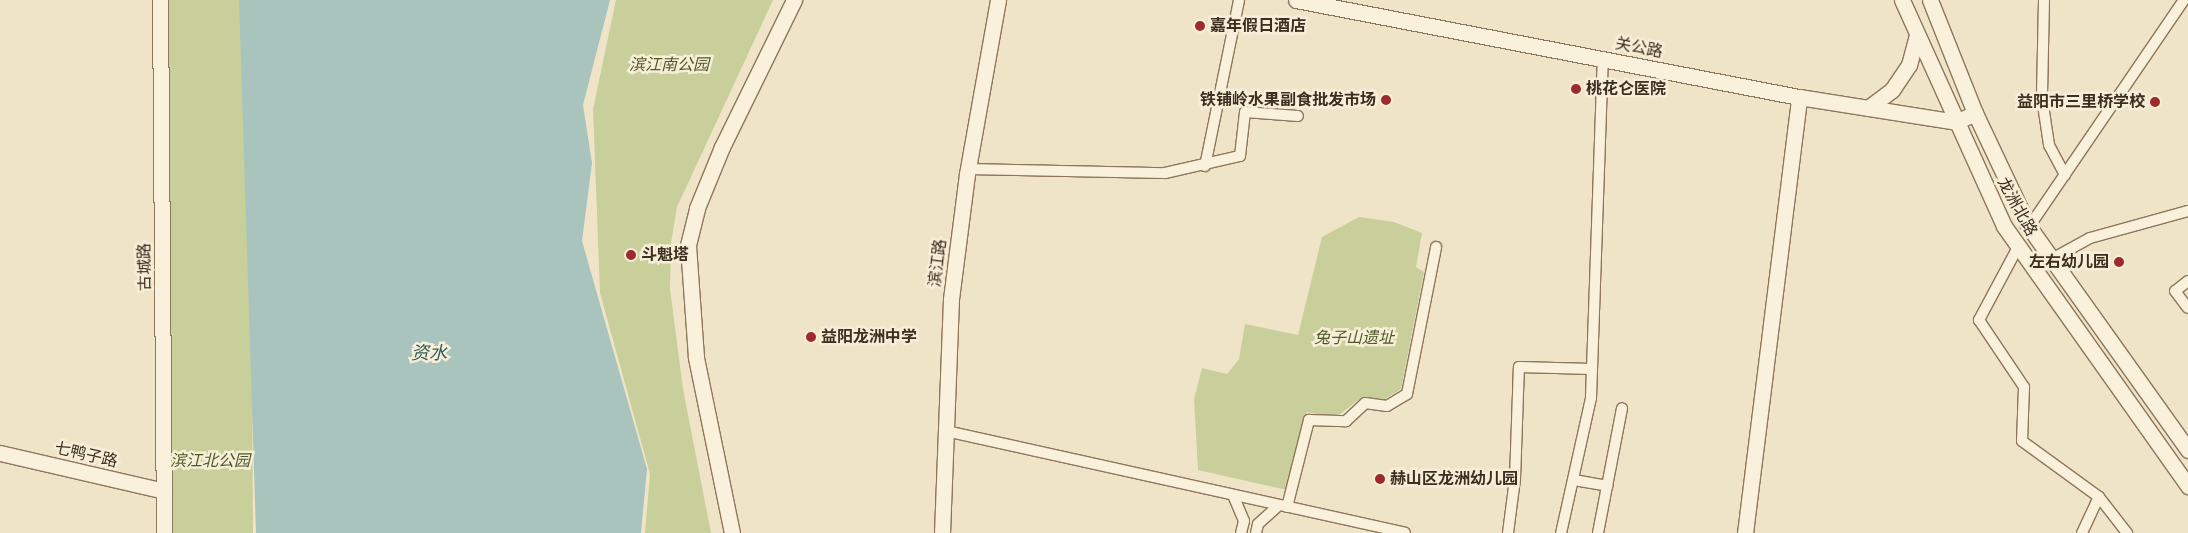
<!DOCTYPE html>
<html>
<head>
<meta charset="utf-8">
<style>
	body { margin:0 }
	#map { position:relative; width:2188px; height:533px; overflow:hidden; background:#f0e4c8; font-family:Spectral,"Noto Sans SC",serif }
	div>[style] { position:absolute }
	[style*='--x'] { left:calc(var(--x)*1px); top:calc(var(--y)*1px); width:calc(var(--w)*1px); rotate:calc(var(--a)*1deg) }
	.green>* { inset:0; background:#c9cf9b }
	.water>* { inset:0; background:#a9c4bc }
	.roads { filter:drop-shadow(1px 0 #8d765c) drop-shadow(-1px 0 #8d765c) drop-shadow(0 1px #8d765c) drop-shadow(0 -1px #8d765c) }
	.street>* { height:10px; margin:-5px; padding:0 5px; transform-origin:5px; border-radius:5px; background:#faf1dc }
	.secondary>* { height:15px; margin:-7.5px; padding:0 7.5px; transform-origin:7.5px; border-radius:7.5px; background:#faf1dc }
	.dots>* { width:14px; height:14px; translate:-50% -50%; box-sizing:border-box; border:2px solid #f7eed8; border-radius:50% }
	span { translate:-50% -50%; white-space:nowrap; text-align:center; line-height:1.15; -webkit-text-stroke:5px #f7eed8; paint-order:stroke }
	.poi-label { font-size:16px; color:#3d2e20; font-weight:700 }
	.left { translate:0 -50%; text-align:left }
	.right { translate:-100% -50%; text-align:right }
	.street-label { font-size:16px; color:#3d2e20 }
	.park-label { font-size:16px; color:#4d5a26; font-style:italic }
	.water-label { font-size:18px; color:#2f5d5a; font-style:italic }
</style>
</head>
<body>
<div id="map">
	<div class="green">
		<i style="clip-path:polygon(164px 0,243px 0,251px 174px,253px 533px,167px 533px)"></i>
		<i style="clip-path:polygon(616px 0,773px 0,677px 207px,671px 243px,670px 289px,683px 389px,711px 533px,645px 533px,650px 474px,600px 293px,593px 109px)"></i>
		<i style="clip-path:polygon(1359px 217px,1394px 222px,1422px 233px,1416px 267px,1424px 272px,1401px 389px,1383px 400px,1362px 397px,1335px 418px,1307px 412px,1287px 490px,1198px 470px,1194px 399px,1202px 368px,1227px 374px,1239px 359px,1245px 324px,1298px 335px,1322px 237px)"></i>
	</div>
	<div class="water">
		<i style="clip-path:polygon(239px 0,610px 0,583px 105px,592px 163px,582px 241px,647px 469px,641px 533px,256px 533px)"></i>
	</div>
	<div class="roads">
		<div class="street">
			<i style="--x:2044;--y:0;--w:98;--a:91.2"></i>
			<i style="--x:2042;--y:98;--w:48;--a:81.5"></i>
			<i style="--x:2049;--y:145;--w:34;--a:62"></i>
			<i style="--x:1205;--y:166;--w:169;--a:-78.4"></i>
			<i style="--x:968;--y:169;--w:197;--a:1.2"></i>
			<i style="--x:1165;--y:173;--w:77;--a:-12.8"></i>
			<i style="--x:1240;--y:156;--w:44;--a:-83.5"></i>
			<i style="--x:1245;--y:112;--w:53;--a:4.3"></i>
			<i style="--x:2029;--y:227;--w:275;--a:-55.7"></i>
			<i style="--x:2018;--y:247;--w:83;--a:118.1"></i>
			<i style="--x:1979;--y:320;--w:81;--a:56.1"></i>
			<i style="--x:2024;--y:387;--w:54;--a:92.1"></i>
			<i style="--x:2022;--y:441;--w:95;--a:36"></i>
			<i style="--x:2099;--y:497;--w:46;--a:52.1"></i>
			<i style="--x:2052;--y:259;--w:43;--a:-28.9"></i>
			<i style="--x:2090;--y:238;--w:102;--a:-15.4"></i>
			<i style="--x:2188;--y:281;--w:16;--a:142"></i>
			<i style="--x:2175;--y:291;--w:21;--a:53"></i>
			<i style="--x:1592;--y:369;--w:310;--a:-88"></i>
			<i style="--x:946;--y:431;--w:470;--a:12.5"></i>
			<i style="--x:1574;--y:480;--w:34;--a:10"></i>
			<i style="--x:1233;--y:495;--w:28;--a:67"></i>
			<i style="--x:1244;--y:521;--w:12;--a:104"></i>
			<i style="--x:1287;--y:507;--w:90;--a:-75.8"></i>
			<i style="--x:1309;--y:420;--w:37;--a:2"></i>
			<i style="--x:1346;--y:421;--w:26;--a:-43"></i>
			<i style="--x:1365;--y:403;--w:22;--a:8"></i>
			<i style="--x:1387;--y:406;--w:23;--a:-31"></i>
			<i style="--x:1407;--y:394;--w:150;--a:-78.8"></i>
			<i style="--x:1256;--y:533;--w:9;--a:-77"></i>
			<i style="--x:1258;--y:524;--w:28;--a:-42"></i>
			<i style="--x:1508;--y:533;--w:54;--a:-82.6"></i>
			<i style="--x:1515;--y:479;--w:112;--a:-88"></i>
			<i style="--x:1519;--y:367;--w:73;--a:1.6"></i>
			<i style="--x:1592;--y:369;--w:29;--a:92"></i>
			<i style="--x:1591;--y:398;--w:138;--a:102.5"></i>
			<i style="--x:1598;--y:533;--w:127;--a:-79.1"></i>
			<i style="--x:2082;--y:533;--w:40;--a:-65"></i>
		</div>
		<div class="secondary">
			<i style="--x:160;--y:0;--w:533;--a:89.57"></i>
			<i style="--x:1296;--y:0;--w:512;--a:10.92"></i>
			<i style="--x:1799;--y:97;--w:159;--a:9"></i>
			<i style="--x:1956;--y:122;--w:21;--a:-25"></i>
			<i style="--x:1902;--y:0;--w:248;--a:65.7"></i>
			<i style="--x:2004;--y:226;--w:319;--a:54.7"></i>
			<i style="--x:1930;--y:0;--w:122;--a:68.3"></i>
			<i style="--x:1975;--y:113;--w:126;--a:64.7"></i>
			<i style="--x:2029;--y:227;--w:274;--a:54.5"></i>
			<i style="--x:1868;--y:108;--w:30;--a:-37"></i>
			<i style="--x:1892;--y:90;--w:30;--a:-56"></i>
			<i style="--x:1909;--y:65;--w:31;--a:-75"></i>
			<i style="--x:0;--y:453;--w:168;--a:13"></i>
			<i style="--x:732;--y:533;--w:180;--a:-101.6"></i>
			<i style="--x:696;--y:357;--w:112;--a:-94.1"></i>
			<i style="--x:688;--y:245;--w:38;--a:-76"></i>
			<i style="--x:697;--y:208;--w:66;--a:-67.7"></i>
			<i style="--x:722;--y:147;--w:164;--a:-63.9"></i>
			<i style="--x:942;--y:533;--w:234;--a:-87.8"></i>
			<i style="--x:951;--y:299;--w:126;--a:-82.7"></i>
			<i style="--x:967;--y:174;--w:177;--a:-79.9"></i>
			<i style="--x:1745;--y:533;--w:439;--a:-82.9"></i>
		</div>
	</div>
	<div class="dots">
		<i style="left:1200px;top:26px;background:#9e2a2b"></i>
		<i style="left:1576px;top:89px;background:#9e2a2b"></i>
		<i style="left:1386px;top:100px;background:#9e2a2b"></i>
		<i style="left:2155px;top:102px;background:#9e2a2b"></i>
		<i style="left:631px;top:255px;background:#9e2a2b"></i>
		<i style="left:2119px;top:262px;background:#9e2a2b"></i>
		<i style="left:811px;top:337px;background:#9e2a2b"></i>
		<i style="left:1380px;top:479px;background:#9e2a2b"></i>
	</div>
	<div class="poi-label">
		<span class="left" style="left:1210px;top:26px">嘉年假日酒店</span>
		<span class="left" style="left:1586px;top:89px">桃花仑医院</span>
		<span class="right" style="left:1376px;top:100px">铁铺岭水果副食批发市场</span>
		<span class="right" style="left:2145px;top:102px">益阳市三里桥学校</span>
		<span class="left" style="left:641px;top:255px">斗魁塔</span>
		<span class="right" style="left:2109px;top:262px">左右幼儿园</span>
		<span class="left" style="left:821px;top:337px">益阳龙洲中学</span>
		<span class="left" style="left:1390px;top:479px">赫山区龙洲幼儿园</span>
	</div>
	<div class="street-label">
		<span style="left:1639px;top:48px;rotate:11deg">关公路</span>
		<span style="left:2017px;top:207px;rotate:61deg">龙洲北路</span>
		<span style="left:938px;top:263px;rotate:-83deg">滨江路</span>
		<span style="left:145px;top:267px;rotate:-91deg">古城路</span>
		<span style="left:86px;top:455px;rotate:13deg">七鸭子路</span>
	</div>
	<div class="park-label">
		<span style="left:669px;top:65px">滨江南公园</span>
		<span style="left:1354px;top:338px">兔子山遗址</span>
		<span style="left:210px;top:461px">滨江北公园</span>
	</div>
	<div class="water-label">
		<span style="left:429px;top:354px">资水</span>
	</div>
</div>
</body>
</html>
